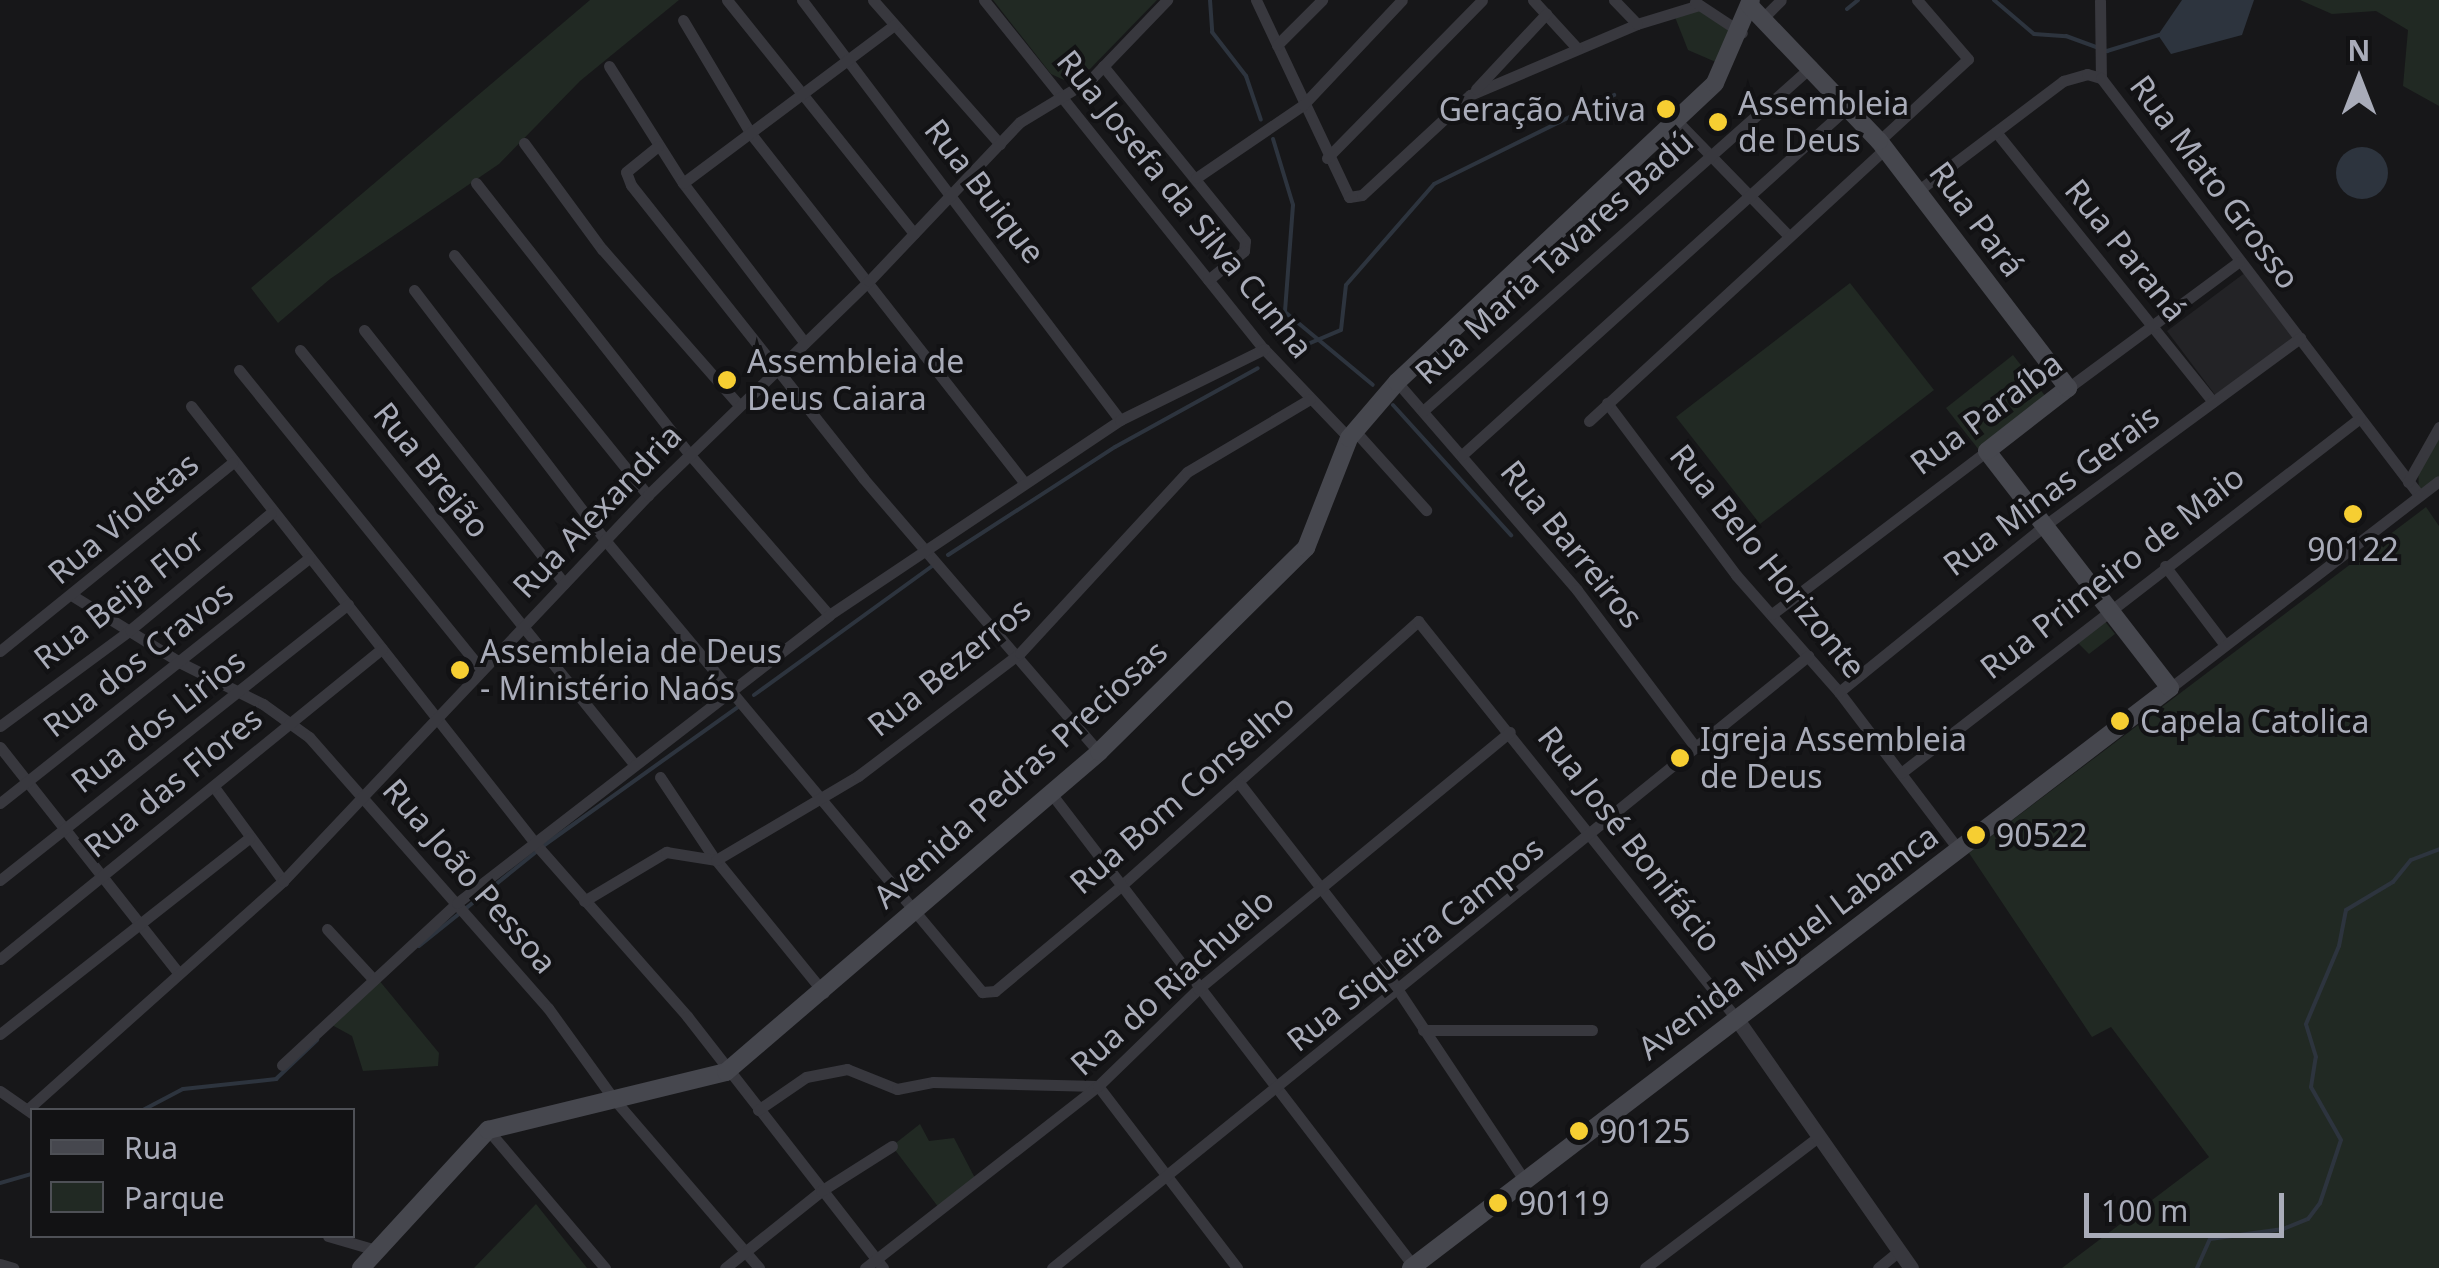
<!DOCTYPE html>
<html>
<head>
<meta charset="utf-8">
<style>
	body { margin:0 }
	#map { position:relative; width:2439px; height:1268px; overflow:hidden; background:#171719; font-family:"Noto Sans",sans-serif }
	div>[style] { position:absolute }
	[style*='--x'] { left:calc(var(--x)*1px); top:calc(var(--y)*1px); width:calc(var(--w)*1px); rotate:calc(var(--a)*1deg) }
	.built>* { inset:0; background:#232326 }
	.green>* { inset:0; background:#212923 }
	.water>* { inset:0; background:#2d343e }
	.round { border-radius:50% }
	.stream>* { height:4px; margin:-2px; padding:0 2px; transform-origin:2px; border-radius:2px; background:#2d343e }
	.minor>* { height:11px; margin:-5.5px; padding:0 5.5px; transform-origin:5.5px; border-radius:5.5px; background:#38383e }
	.tertiary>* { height:15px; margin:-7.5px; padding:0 7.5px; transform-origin:7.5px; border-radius:7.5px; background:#38383e }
	.secondary>* { height:18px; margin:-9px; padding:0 9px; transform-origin:9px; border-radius:9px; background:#46474e }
	.dots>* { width:28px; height:28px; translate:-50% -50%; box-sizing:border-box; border:5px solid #121214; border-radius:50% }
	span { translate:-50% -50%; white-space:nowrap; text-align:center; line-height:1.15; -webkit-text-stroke:8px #121214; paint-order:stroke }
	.poi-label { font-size:32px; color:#a9acb9 }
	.left { translate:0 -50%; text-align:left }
	.right { translate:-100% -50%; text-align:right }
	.street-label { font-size:32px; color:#a9acb9 }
	.legend { position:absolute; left:30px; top:1108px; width:325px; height:130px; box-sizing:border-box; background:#121214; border:2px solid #4e5056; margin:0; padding:12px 18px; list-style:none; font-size:30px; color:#a9acb9 }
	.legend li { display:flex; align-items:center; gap:20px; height:50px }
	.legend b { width:50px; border:2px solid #4e5056 }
	.north { position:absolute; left:2309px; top:30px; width:100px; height:100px; -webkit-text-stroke:8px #121214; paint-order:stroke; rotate:0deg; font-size:28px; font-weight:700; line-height:40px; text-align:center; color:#a9acb9 }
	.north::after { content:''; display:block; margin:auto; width:35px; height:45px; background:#a9acb9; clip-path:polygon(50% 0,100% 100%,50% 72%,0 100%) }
	.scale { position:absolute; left:2084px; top:1193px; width:200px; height:45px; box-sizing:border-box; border:5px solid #a9acb9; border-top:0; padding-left:12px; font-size:30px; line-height:35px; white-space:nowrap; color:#a9acb9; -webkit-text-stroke:8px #121214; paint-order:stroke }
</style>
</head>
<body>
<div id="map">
	<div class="built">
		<i style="clip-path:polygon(2246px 272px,2295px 338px,2216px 396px,2167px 331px)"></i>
	</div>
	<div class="green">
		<i style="clip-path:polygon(590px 0,679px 0,580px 81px,499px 164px,330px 279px,278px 323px,251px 288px)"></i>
		<i style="clip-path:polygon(993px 0,1157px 0,1090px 69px,1064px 80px,1051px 74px)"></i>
		<i style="clip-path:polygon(2300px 0,2439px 0,2439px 106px,2403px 86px,2408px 30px,2376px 11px,2332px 14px)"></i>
		<i style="clip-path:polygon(1699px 5px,1742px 33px,1725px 66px,1688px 50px,1673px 12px)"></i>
		<i style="clip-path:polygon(1850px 283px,1934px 390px,1760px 524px,1676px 417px)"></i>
		<i style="clip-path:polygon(2013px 355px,2046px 397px,1979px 450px,1946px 408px)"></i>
		<i style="clip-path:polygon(2439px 427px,2439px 481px,2419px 495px,2418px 464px)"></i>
		<i style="clip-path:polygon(2426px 507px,2439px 526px,2439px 1268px,2062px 1268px,2209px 1157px,2111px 1027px,2092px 1037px,1969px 853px)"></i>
		<i style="clip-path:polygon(2104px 620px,2115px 634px,2089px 654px,2077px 642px)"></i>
		<i style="clip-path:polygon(378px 979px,439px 1053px,438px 1066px,363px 1071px,352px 1036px,332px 1025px)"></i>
		<i style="clip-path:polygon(920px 1124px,929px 1141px,954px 1138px,976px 1180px,939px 1208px,892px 1146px)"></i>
		<i style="clip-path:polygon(536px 1204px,587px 1268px,474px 1268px)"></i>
	</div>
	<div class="water">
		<i style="clip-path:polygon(2182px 0,2254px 0,2242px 35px,2171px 54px,2158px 35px)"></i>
		<i class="round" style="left:2336px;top:147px;width:52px;height:52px"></i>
	</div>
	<div class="stream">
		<i style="--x:1210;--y:0;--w:32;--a:86"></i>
		<i style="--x:1212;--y:32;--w:56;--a:52.3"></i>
		<i style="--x:1246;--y:76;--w:46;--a:71.2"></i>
		<i style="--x:1994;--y:0;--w:52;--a:40.4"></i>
		<i style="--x:2034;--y:34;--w:32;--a:4"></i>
		<i style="--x:2066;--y:36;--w:44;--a:20.1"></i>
		<i style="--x:2107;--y:51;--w:54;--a:-17.1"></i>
		<i style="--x:1847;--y:9;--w:14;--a:-39"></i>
		<i style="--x:1273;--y:139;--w:69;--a:73.1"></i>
		<i style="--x:1293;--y:205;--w:107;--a:94.3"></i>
		<i style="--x:1285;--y:312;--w:114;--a:39.7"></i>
		<i style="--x:1289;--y:352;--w:56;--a:-22.9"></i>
		<i style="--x:1341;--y:330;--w:45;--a:-83.7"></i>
		<i style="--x:1346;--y:285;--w:134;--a:-48.9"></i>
		<i style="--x:1434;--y:184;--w:201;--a:-26.3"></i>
		<i style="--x:1393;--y:405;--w:176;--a:47.8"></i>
		<i style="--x:948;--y:555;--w:199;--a:-32.9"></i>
		<i style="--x:1115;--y:447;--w:163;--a:-28.9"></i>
		<i style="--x:754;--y:695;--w:220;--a:-35.9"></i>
		<i style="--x:543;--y:846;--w:241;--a:-35.5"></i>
		<i style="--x:419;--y:946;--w:150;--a:-38.8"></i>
		<i style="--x:143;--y:1110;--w:45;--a:-27.7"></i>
		<i style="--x:183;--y:1089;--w:94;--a:-6.1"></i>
		<i style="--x:276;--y:1079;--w:57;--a:-43.6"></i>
		<i style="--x:0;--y:1183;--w:33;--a:-16"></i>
		<i style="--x:2197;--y:1268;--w:32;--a:-66"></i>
		<i style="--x:2210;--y:1239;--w:74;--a:-7.8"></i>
		<i style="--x:2283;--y:1229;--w:27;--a:-22"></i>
		<i style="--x:2308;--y:1219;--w:20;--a:-53"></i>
		<i style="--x:2320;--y:1203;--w:66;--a:-71.6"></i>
		<i style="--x:2341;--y:1140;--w:61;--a:-119.5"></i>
		<i style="--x:2311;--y:1087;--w:30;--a:-81"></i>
		<i style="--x:2316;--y:1057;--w:34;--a:-107"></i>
		<i style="--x:2306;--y:1024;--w:85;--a:-67.1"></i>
		<i style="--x:2339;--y:946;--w:37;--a:-79"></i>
		<i style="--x:2346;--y:910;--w:55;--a:-30.8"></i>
		<i style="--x:2393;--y:882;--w:28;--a:-51"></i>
		<i style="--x:2411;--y:860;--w:30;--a:-21"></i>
	</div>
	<div class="minor">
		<i style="--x:727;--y:0;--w:299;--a:51.3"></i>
		<i style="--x:802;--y:0;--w:527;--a:52.87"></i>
		<i style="--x:873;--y:0;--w:192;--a:48.6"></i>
		<i style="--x:984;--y:0;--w:447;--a:51.3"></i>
		<i style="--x:1264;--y:349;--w:123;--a:46.3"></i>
		<i style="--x:1256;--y:0;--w:218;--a:64.7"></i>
		<i style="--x:1349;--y:197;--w:13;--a:-9"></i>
		<i style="--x:1362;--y:195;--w:147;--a:-42.8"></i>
		<i style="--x:1470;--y:95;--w:181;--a:-23"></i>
		<i style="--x:1637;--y:24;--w:65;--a:-17"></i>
		<i style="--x:1533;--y:0;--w:65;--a:47.5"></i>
		<i style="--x:1614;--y:0;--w:33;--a:46"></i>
		<i style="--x:2100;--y:1;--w:77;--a:89.3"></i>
		<i style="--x:1695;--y:2;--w:56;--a:33.4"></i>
		<i style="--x:1763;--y:18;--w:25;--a:-45"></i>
		<i style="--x:683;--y:20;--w:133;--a:59.2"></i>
		<i style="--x:751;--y:134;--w:442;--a:51.9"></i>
		<i style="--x:1277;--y:45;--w:64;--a:-45"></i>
		<i style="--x:609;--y:66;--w:138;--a:57.7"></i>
		<i style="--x:683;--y:183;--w:201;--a:52.7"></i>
		<i style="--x:1103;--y:66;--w:225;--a:50.9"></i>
		<i style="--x:1245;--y:241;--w:10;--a:96"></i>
		<i style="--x:1244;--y:251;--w:46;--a:141.1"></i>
		<i style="--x:1476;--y:89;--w:103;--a:-47"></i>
		<i style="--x:1678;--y:122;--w:158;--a:45.8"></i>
		<i style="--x:1996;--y:132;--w:346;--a:51.2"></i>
		<i style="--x:1879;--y:141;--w:121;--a:-42.7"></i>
		<i style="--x:1968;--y:59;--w:78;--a:-130.8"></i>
		<i style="--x:524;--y:143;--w:132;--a:53.7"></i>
		<i style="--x:602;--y:249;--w:208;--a:48.7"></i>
		<i style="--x:658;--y:146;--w:41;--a:140.9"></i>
		<i style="--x:626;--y:172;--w:14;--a:69"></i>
		<i style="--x:631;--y:185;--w:374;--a:51.6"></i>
		<i style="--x:863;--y:478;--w:362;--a:49.3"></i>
		<i style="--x:1327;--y:158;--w:221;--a:-45.5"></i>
		<i style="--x:1196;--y:178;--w:130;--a:-34.3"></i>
		<i style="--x:1303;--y:105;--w:144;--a:-46.7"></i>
		<i style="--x:476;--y:183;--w:346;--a:51.8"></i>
		<i style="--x:690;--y:455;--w:212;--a:49"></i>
		<i style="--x:683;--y:183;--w:264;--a:-36.8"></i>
		<i style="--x:1919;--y:190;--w:181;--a:-37.1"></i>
		<i style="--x:2063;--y:81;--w:25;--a:-16"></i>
		<i style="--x:2087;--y:74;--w:15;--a:16"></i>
		<i style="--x:2101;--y:78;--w:524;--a:52.67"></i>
		<i style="--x:454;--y:255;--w:309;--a:51.1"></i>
		<i style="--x:414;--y:290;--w:315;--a:52.6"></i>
		<i style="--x:605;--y:540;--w:589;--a:50.17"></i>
		<i style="--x:982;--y:992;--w:13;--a:-4"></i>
		<i style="--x:995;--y:991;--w:165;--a:-39.8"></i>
		<i style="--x:1122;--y:885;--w:397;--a:-41.7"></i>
		<i style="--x:1418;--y:621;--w:509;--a:51.31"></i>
		<i style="--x:364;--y:330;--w:323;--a:51.7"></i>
		<i style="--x:300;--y:350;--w:532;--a:51.1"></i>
		<i style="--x:239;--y:370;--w:386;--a:51"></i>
		<i style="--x:1397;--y:382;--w:275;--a:49.1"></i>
		<i style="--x:1577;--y:590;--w:198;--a:53"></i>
		<i style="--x:2068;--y:388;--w:212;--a:-36.5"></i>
		<i style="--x:1607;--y:403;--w:215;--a:53.1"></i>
		<i style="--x:1736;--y:575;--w:156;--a:48.6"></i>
		<i style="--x:1839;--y:692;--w:198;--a:52.8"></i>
		<i style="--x:191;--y:406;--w:563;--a:51.79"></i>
		<i style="--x:539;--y:848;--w:224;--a:48.6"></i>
		<i style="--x:687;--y:1016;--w:319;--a:52.1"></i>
		<i style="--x:1423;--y:411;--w:520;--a:-41.57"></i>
		<i style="--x:1589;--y:421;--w:402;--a:-42.6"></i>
		<i style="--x:1354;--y:430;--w:108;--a:48"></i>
		<i style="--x:1462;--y:455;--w:520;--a:-42.04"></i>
		<i style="--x:2408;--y:482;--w:63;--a:-60.6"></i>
		<i style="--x:2165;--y:566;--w:99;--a:52.8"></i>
		<i style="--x:73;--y:596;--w:127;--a:31.8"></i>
		<i style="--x:181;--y:663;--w:92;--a:26.6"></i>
		<i style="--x:263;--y:704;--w:57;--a:35.7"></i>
		<i style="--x:309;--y:737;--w:361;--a:48.6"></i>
		<i style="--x:548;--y:1008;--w:111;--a:54.2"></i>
		<i style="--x:613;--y:1098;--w:224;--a:49.3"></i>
		<i style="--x:1772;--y:614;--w:270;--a:-37.2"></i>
		<i style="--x:0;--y:651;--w:299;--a:-39"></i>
		<i style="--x:2170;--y:688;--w:339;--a:-37.6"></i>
		<i style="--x:1839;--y:692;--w:264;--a:-39"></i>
		<i style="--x:2044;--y:526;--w:318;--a:-36.3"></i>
		<i style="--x:0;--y:726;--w:162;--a:-36.4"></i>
		<i style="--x:130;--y:630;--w:183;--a:-39.7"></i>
		<i style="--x:0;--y:747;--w:287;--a:51.7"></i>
		<i style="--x:1901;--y:773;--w:580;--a:-37.72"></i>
		<i style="--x:660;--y:777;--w:94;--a:56.3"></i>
		<i style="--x:1240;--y:784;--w:234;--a:52.1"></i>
		<i style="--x:1384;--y:969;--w:255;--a:56.4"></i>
		<i style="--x:214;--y:787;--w:117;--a:53.7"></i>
		<i style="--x:1050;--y:792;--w:600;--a:52.52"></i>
		<i style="--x:0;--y:803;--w:394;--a:-38.4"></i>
		<i style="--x:716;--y:860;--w:171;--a:50.9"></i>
		<i style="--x:0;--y:880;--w:444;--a:-38.4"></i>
		<i style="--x:584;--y:901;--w:96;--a:-30.9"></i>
		<i style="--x:666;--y:852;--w:51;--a:9.1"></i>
		<i style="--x:716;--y:860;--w:165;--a:-30.6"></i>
		<i style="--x:858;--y:776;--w:203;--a:-37.2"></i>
		<i style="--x:1020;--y:653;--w:246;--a:-47.3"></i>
		<i style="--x:1187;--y:472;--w:143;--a:-30.7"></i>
		<i style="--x:327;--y:929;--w:69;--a:47.3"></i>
		<i style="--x:0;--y:959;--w:492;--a:-39.1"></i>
		<i style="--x:1423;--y:1030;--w:169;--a:0"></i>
		<i style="--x:0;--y:1034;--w:317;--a:-38.2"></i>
		<i style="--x:282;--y:1065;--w:238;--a:-42.8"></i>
		<i style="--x:457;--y:903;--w:470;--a:-37.7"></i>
		<i style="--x:829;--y:615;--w:350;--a:-33.8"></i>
		<i style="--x:1120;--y:420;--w:161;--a:-26.2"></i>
		<i style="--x:0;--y:1091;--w:39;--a:35"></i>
		<i style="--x:28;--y:1109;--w:342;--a:-41.8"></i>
		<i style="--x:283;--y:881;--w:531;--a:-46.6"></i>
		<i style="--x:648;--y:495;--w:308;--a:-44.1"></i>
		<i style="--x:869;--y:281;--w:219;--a:-46.5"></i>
		<i style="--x:1020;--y:122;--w:83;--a:-31.2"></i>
		<i style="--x:1091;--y:79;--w:110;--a:-46.1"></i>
		<i style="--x:758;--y:1110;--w:58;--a:-34.5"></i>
		<i style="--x:806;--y:1077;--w:42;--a:-11"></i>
		<i style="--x:847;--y:1069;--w:54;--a:21.8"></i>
		<i style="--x:897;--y:1089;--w:37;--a:-11"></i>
		<i style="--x:933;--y:1082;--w:165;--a:1.4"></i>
		<i style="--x:1098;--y:1086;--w:229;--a:52.6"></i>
		<i style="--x:488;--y:1130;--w:181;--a:49.7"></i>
		<i style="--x:328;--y:1236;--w:50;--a:16.3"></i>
		<i style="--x:0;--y:1264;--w:14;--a:17"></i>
		<i style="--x:725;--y:1268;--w:123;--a:-38.7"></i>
		<i style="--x:821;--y:1191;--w:84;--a:-32.4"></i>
		<i style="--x:865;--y:1268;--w:296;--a:-38"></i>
		<i style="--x:1098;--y:1086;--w:139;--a:-44.1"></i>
		<i style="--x:1198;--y:989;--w:404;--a:-39.5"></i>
		<i style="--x:1052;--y:1268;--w:973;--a:-38.99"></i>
		<i style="--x:1645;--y:1268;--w:216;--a:-37.1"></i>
		<i style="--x:1878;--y:1268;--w:26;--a:-39"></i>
	</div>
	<div class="tertiary">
		<i style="--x:1736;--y:1018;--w:305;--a:55"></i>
	</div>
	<div class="secondary">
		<i style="--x:361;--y:1268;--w:188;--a:-47.4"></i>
		<i style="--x:488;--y:1130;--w:245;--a:-13.7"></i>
		<i style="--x:726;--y:1072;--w:491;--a:-40.6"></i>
		<i style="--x:1099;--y:752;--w:291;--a:-44.6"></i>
		<i style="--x:1306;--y:548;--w:118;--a:-68.6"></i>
		<i style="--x:1349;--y:438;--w:74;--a:-49.4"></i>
		<i style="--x:1397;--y:382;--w:436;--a:-43.2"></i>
		<i style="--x:1715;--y:83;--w:90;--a:-66.6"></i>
		<i style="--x:1411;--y:1268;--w:955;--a:-37.39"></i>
		<i style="--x:2170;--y:688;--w:299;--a:-127.7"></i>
		<i style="--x:1987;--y:451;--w:103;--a:-37.9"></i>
		<i style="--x:2068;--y:388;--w:311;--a:-127.4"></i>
		<i style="--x:1879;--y:141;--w:188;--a:-133.7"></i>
	</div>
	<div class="dots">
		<i style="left:1666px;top:109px;background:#f6ce32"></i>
		<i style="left:1718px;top:122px;background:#f6ce32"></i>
		<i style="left:727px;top:380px;background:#f6ce32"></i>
		<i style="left:2353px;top:514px;background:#f6ce32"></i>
		<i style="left:460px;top:670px;background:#f6ce32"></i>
		<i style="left:2120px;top:721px;background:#f6ce32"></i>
		<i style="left:1680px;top:758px;background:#f6ce32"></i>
		<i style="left:1976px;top:835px;background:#f6ce32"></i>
		<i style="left:1579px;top:1131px;background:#f6ce32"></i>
		<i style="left:1498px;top:1203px;background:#f6ce32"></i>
	</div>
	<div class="poi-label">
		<span class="left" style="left:1738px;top:122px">Assembleia<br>de Deus</span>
		<span class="right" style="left:1646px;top:109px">Geração Ativa</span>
		<span class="left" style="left:747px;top:380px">Assembleia de<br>Deus Caiara</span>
		<span style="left:2353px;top:549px">90122</span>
		<span class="left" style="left:480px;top:670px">Assembleia de Deus<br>- Ministério Naós</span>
		<span class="left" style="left:2140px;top:721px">Capela Catolica</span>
		<span class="left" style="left:1700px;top:758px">Igreja Assembleia<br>de Deus</span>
		<span class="left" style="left:1996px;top:835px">90522</span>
		<span class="left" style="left:1599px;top:1131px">90125</span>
		<span class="left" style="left:1518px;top:1203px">90119</span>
	</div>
	<div class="street-label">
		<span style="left:2215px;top:182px;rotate:53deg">Rua Mato Grosso</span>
		<span style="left:985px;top:191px;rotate:52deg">Rua Buique</span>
		<span style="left:1185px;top:204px;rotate:51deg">Rua Josefa da Silva Cunha</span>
		<span style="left:1977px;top:219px;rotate:53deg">Rua Pará</span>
		<span style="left:2126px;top:250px;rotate:51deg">Rua Paraná</span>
		<span style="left:1554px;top:257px;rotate:-42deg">Rua Maria Tavares Badú</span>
		<span style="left:1986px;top:413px;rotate:-37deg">Rua Paraíba</span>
		<span style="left:432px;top:470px;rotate:51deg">Rua Brejão</span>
		<span style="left:2051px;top:490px;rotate:-37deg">Rua Minas Gerais</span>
		<span style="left:597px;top:511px;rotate:-46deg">Rua Alexandria</span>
		<span style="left:123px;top:518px;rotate:-40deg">Rua Violetas</span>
		<span style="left:1572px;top:544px;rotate:51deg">Rua Barreiros</span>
		<span style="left:1768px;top:561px;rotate:51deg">Rua Belo Horizonte</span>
		<span style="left:2112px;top:572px;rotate:-38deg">Rua Primeiro de Maio</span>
		<span style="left:119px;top:599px;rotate:-38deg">Rua Beija Flor</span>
		<span style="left:138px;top:659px;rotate:-38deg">Rua dos Cravos</span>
		<span style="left:949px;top:667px;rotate:-39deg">Rua Bezerros</span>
		<span style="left:158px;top:721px;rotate:-38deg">Rua dos Lirios</span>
		<span style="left:1020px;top:774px;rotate:-42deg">Avenida Pedras Preciosas</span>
		<span style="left:173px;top:782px;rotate:-39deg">Rua das Flores</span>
		<span style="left:1182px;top:794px;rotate:-41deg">Rua Bom Conselho</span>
		<span style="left:1630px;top:839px;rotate:52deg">Rua José Bonifácio</span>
		<span style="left:470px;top:876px;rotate:49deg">Rua João Pessoa</span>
		<span style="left:1788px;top:942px;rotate:-37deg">Avenida Miguel Labanca</span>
		<span style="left:1415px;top:944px;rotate:-39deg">Rua Siqueira Campos</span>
		<span style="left:1172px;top:982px;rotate:-42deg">Rua do Riachuelo</span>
	</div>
	<ul class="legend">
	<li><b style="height:12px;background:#46474e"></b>Rua</li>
	<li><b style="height:28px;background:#212923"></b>Parque</li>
	</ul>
	<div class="north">N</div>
	<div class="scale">100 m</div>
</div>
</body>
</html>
